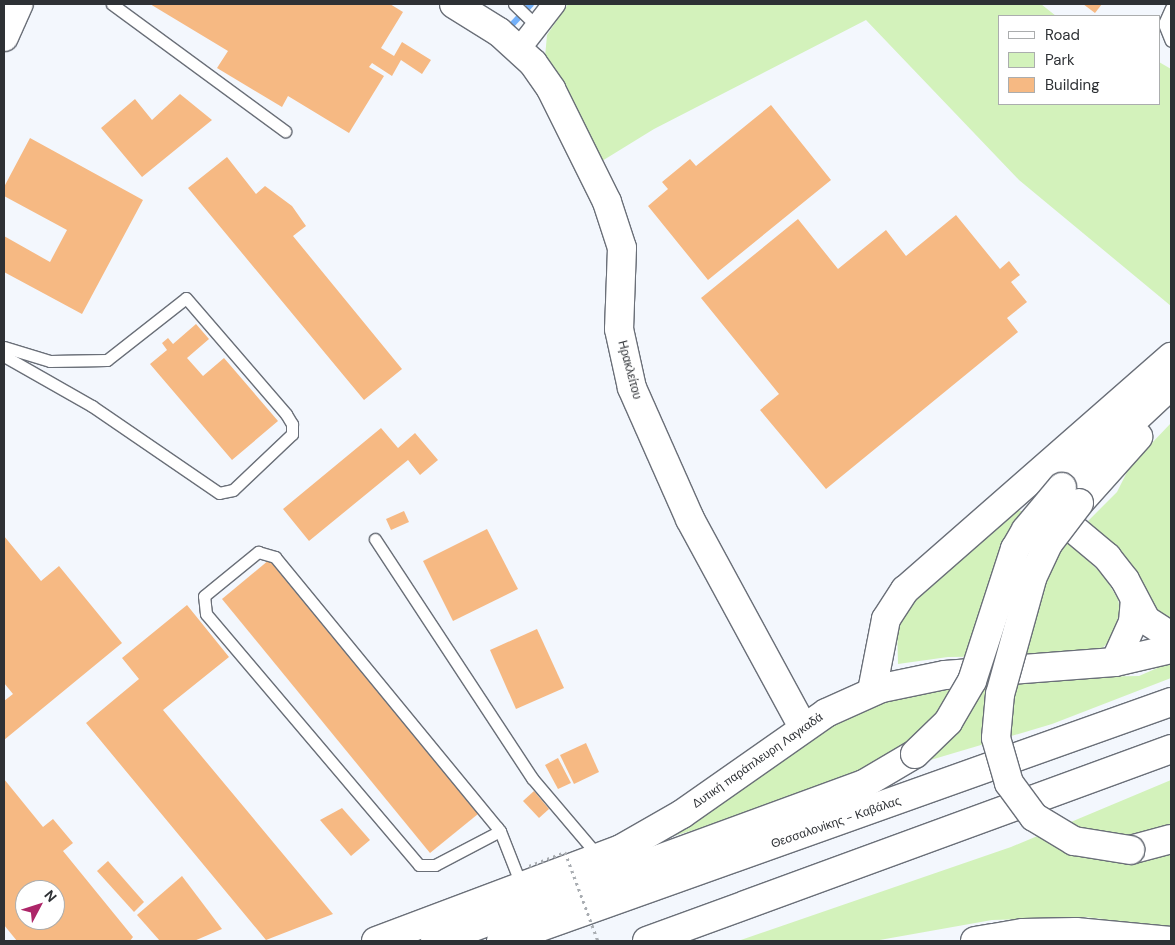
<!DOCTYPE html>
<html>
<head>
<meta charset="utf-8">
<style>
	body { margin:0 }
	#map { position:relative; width:1175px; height:945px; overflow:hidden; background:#f3f7fd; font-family:"DM Sans",sans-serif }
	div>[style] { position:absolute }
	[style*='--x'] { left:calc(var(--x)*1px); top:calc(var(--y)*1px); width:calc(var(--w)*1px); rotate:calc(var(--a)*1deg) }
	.green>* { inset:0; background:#d3f2bb }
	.stream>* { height:6px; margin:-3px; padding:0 3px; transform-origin:3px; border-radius:3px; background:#73b0f9 }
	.building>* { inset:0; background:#f6b983 }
	.roads { filter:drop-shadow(1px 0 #6a6f78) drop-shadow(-1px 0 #6a6f78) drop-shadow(0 1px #6a6f78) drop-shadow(0 -1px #6a6f78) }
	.lane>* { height:11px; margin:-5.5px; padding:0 5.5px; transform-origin:5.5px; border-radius:5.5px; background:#fff }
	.street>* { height:22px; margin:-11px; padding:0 11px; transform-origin:11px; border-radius:11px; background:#fff }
	.secondary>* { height:28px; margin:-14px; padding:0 14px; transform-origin:14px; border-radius:14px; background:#fff }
	.highway>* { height:28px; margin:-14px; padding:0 14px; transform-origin:14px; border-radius:14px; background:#fff }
	.path-bridge>* { height:3px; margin-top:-1.5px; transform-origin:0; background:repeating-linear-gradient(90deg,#a9adb2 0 2.5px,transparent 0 6.5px) }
	.bridges { filter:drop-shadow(1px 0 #6a6f78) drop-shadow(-1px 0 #6a6f78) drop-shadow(0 1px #6a6f78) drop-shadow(0 -1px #6a6f78) }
	.highway-bridge>* { height:28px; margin:-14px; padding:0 14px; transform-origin:14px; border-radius:14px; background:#fff }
	span { translate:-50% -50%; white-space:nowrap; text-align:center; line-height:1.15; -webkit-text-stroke:4px #fff; paint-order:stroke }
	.street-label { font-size:12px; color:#2e3135 }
	.frame { position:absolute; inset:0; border:5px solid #2e3135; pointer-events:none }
	.legend { position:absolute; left:998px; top:15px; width:162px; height:90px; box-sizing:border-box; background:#fff; border:1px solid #abadae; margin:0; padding:6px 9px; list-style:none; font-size:15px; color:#2e3135 }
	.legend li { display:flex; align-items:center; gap:10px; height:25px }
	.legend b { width:25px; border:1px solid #abadae }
	.north { position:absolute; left:15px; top:880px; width:50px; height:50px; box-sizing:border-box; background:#fff; border:1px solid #abadae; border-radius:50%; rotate:50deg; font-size:14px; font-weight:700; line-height:20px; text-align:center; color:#2e3135 }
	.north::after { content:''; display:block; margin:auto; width:18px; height:22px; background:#ad2568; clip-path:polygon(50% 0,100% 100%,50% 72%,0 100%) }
</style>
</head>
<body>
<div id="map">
	<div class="green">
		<i style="clip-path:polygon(568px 4px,1041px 4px,1056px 16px,999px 16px,999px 104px,1159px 104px,1159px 62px,1171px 69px,1171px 306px,1019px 180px,866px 20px,654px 129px,602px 161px,545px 57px,547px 35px)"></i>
		<i style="clip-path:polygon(1171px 423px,1171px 624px,1159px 613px,1129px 561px,1088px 521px,1117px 492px,1130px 466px)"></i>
		<i style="clip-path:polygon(1014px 509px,1028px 513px,1076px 549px,1104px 576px,1118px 599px,1120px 611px,1111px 640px,1101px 649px,1048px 656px,948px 657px,898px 664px,897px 626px,914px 598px)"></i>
		<i style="clip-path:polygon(1171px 662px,1171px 678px,1052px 724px,647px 844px,863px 700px,958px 679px,1139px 676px)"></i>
		<i style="clip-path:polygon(1171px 780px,1171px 941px,1108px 941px,1104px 919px,1085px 917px,992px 920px,874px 941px,738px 941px,1011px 847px)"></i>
	</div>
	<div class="stream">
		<i style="--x:507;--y:30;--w:35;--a:-47"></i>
	</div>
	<div class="building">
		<i style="clip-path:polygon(150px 4px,390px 4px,403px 12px,381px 48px,394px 56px,402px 42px,431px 60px,422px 74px,401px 60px,392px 76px,372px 63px,369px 67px,384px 76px,349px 133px,288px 96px,282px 107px,217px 68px,228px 51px)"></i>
		<i style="clip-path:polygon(1083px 4px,1102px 4px,1095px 13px)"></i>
		<i style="clip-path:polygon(180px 94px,212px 120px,142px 177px,101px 128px,135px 99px,152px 120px)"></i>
		<i style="clip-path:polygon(771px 105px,831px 180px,708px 280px,648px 206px,668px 189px,662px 182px,690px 159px,696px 166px)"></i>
		<i style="clip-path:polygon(30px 138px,143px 200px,82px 314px,4px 272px,4px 236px,50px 262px,67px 230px,4px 196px,4px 187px)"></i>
		<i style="clip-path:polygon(227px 157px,256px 194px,265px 186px,292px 206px,306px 226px,293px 236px,402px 369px,364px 400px,188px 188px)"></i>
		<i style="clip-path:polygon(956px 215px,1000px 269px,1009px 261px,1020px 275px,1011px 282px,1027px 302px,1007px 318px,1018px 332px,826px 489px,760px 410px,779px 394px,701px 298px,798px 219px,838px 269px,886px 230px,906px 256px)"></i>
		<i style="clip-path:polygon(196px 324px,209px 339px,187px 358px,203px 376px,224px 358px,278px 421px,232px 460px,150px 364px,167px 350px,162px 343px,168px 338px,173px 344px)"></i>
		<i style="clip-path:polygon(381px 428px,398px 448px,415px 433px,438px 460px,420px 475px,408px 460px,309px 541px,283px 509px)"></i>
		<i style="clip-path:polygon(404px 511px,409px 522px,391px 530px,386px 519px)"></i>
		<i style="clip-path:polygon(487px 529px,518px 589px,453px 621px,423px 561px)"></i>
		<i style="clip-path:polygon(4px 536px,41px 581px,59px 566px,122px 643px,4px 740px,4px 701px,13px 694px,4px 683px)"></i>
		<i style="clip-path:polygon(269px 560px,478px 814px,430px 853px,222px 599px)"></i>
		<i style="clip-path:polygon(187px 605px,229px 657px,163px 710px,333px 914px,266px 940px,86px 723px,139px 679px,122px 658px)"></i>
		<i style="clip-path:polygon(537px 629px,564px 688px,516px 709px,490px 650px)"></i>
		<i style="clip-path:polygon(586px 743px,599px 772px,574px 784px,560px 755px)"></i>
		<i style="clip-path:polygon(558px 758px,571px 783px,558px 789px,545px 765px)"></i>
		<i style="clip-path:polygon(evenodd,4px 779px,43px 827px,53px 819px,73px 843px,63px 851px,133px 937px,130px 941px,17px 941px,4px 925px,4px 779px,25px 890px,55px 890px,55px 920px,25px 920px,25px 890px)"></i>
		<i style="clip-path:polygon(534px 791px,549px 809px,539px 818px,523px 801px)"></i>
		<i style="clip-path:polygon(342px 808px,370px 840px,351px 856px,320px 820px)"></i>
		<i style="clip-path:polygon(108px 861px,144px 902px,134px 912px,97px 871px)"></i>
		<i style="clip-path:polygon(182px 876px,222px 929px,194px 941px,160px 941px,137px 915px)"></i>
	</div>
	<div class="roads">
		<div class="lane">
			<i style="--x:112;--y:4;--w:215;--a:36.3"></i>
			<i style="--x:514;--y:4;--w:32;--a:44"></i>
			<i style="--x:1171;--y:8;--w:17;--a:114"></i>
			<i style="--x:1164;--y:24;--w:18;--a:68"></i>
			<i style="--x:4;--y:347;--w:48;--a:16.9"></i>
			<i style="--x:50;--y:361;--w:57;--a:-1"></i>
			<i style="--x:107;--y:360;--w:100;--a:-38.1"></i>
			<i style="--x:186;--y:298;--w:153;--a:49.2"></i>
			<i style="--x:286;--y:414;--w:12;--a:59"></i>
			<i style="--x:292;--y:424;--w:10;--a:90"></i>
			<i style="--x:292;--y:434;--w:81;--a:136.5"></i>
			<i style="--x:233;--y:490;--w:14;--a:168"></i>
			<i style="--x:219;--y:493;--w:154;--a:-145.6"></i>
			<i style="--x:92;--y:406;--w:101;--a:-150.4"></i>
			<i style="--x:375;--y:539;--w:286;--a:56.7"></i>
			<i style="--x:532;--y:778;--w:104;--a:49.7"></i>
			<i style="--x:500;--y:831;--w:73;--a:152.4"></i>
			<i style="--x:435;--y:865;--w:16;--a:180"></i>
			<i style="--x:419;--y:865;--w:329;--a:-130.3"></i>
			<i style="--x:206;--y:614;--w:18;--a:-96"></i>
			<i style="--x:204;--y:596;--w:70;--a:-39.2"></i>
			<i style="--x:258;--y:552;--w:18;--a:16"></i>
			<i style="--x:275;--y:557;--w:350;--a:50.6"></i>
			<i style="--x:497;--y:827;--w:5;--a:53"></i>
			<i style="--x:500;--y:831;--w:60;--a:68.6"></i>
		</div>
		<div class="street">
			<i style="--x:520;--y:48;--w:56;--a:-52.3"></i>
		</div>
		<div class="secondary">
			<i style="--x:454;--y:4;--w:53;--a:31.9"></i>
			<i style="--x:499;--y:32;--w:46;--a:42.4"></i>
			<i style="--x:533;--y:63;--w:32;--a:55"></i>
			<i style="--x:551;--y:89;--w:126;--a:63.6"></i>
			<i style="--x:607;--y:202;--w:48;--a:71.9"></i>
			<i style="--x:622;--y:248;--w:81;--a:92.1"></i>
			<i style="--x:619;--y:329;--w:60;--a:77.6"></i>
			<i style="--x:632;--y:388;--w:143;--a:66.1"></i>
			<i style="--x:690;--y:519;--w:237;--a:61.5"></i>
			<i style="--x:4;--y:37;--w:36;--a:-66"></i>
			<i style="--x:1046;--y:506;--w:80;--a:39.9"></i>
			<i style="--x:1107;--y:557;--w:29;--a:52"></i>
			<i style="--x:1125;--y:580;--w:45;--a:62.3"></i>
			<i style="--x:1146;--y:620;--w:30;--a:33"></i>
			<i style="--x:1115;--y:662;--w:44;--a:-65.8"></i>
			<i style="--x:1133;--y:622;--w:21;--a:-85"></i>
			<i style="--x:872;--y:691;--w:73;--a:-79"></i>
			<i style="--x:886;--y:619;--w:35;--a:-57"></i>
			<i style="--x:905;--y:590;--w:354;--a:-41.2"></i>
			<i style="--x:376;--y:941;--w:262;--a:-20.6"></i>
			<i style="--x:621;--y:849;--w:70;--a:-29.8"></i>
			<i style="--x:682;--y:814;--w:176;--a:-35"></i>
			<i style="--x:826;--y:713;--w:61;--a:-24.1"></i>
			<i style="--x:882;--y:688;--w:64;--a:-11.7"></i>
			<i style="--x:945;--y:675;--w:170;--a:-4.4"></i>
			<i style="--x:1115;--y:662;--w:57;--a:-13.1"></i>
		</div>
		<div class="highway">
			<i style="--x:1062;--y:487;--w:149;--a:-43.1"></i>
			<i style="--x:1079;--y:503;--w:89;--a:-48.2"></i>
			<i style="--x:1130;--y:850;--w:42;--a:-15"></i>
			<i style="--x:435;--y:941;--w:457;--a:-20.1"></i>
			<i style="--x:864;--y:784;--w:59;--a:-30.5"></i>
			<i style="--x:501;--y:941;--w:711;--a:-19.63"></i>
			<i style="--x:647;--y:941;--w:558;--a:-20.12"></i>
			<i style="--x:975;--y:941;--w:49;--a:-9.5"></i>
			<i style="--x:1023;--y:933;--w:53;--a:-1.1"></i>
			<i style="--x:1076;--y:932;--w:95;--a:5.4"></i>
		</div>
	</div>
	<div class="path-bridge">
		<i style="--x:529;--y:866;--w:39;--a:-21"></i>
		<i style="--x:565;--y:852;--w:95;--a:69.7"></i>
	</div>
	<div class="bridges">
		<div class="highway-bridge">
			<i style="--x:1079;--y:503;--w:51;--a:127.1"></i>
			<i style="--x:1048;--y:544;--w:38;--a:115"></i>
			<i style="--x:1032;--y:579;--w:119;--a:105.5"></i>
			<i style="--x:1000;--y:694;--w:44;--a:95.2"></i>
			<i style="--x:996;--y:738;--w:47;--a:73.9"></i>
			<i style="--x:1009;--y:783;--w:42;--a:53.7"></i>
			<i style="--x:1034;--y:817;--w:47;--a:31"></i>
			<i style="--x:1074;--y:841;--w:57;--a:9.1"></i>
			<i style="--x:915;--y:754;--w:46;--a:-44.1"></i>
			<i style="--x:948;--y:722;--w:48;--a:-59.7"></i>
			<i style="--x:972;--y:681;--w:139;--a:-72"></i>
			<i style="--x:1015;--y:549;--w:22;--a:-60"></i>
			<i style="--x:1026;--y:530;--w:56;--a:-50.1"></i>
		</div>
	</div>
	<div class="street-label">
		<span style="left:629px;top:370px;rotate:75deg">Ηρακλείτου</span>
		<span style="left:758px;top:761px;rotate:-35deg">Δυτική παράπλευρη Λαγκαδά</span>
		<span style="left:836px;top:823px;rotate:-19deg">Θεσσαλονίκης - Καβάλας</span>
	</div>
	<div class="frame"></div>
	<ul class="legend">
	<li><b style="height:6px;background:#fff"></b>Road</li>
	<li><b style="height:14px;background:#d3f2bb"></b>Park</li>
	<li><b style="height:14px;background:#f6b983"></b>Building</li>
	</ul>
	<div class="north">N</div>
</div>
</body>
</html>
